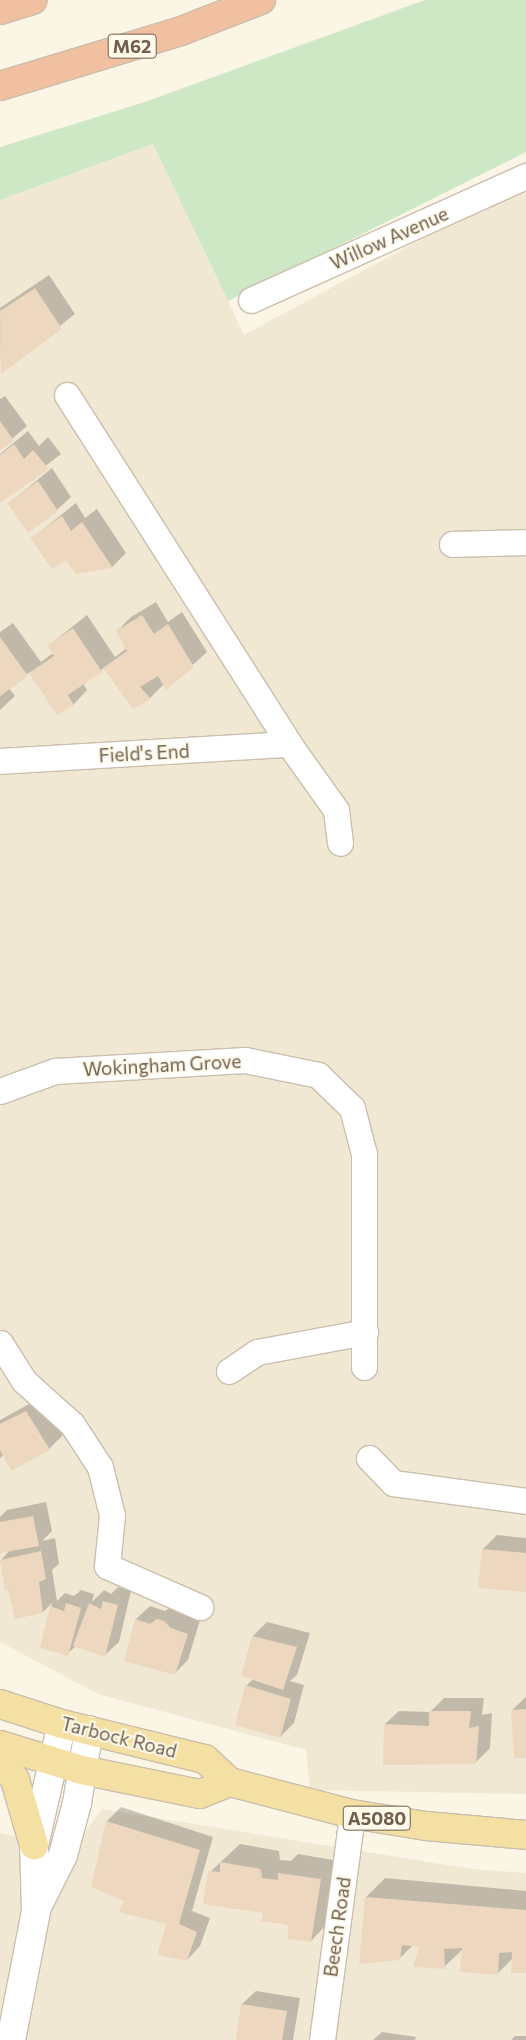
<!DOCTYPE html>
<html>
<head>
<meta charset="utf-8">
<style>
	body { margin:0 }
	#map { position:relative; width:526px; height:2040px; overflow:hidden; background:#faf5e5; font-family:Commissioner,sans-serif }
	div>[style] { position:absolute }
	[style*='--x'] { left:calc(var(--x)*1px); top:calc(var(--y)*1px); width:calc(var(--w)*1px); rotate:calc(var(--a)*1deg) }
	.residential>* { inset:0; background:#f1e8d4 }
	.green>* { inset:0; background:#cee7c5 }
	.shadow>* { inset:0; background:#0003 }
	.building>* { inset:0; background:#edd8bf }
	.roads { filter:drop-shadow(1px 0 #cbbead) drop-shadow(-1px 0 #cbbead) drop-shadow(0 1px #cbbead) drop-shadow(0 -1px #cbbead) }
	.minor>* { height:25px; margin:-12.5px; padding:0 12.5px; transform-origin:12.5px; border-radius:12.5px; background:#fff }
	.tertiary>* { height:28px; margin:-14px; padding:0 14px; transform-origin:14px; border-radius:14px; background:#fff }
	.primary>* { height:28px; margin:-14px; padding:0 14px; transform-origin:14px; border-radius:14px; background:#f4e0a3 }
	.motorway>* { height:28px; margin:-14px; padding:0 14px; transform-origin:14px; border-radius:14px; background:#f0c0a1 }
	span { translate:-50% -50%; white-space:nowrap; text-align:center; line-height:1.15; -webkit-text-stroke:4px #fdf9eb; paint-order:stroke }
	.shield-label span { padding:1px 4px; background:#fdf9eb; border:1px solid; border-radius:4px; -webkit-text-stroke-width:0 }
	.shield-label { font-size:18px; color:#715e4d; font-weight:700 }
	.street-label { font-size:19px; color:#715e4d }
</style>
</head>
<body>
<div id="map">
	<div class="residential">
		<i style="clip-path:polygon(153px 144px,244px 335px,526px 183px,526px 1794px,310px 1790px,306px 1750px,98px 1694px,0 1642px,0 200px)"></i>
		<i style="clip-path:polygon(102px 1809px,472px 1869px,526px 1873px,526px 2040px,0 2040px,0 1833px,73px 1849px)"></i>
	</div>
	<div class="green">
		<i style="clip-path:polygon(425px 0,526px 0,526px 152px,228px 301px,153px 144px,0 200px,0 147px,145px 102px)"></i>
	</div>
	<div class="shadow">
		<i style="clip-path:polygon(49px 275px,75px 314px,1px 372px,0 308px)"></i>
		<i style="clip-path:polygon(5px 396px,27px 426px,0 449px,0 399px)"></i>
		<i style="clip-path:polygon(28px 431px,39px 446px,48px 437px,61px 454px,0 501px,0 454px)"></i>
		<i style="clip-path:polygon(52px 468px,71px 497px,57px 510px,9px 503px)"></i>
		<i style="clip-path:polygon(76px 503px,85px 518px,97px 509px,126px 553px,112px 567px,66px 560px,32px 538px)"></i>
		<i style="clip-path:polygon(156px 602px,168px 622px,182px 612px,207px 652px,167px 688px,164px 684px,150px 698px,133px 707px,104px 668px,83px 683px,87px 690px,74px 704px,58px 714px,30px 672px,9px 688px,15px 696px,0 710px,0 632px,13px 623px,41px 662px,53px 653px,48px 646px,87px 615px,115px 657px,127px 648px,117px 631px,131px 617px)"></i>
		<i style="clip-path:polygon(40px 1398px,63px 1435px,49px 1449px,4px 1455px,0 1458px,0 1420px)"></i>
		<i style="clip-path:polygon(46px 1502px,52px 1531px,42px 1541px,55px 1538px,59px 1564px,52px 1570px,57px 1601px,65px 1593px,74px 1596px,81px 1590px,94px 1594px,92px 1602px,104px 1590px,111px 1594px,118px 1587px,131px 1591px,119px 1642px,105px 1655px,76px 1646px,67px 1654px,41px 1647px,52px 1603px,43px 1612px,16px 1618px,0 1561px,10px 1550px,0 1552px,0 1517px,7px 1510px)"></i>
		<i style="clip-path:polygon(497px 1535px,526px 1538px,526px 1591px,480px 1587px,483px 1549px)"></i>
		<i style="clip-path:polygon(150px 1606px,165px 1611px,172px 1606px,178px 1607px,184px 1615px,200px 1620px,188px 1660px,174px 1674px,125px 1660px,136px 1619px)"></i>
		<i style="clip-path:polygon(267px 1622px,310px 1633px,297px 1675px,290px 1681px,304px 1685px,294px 1723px,280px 1737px,246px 1686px,253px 1679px,242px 1675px,253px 1636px)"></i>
		<i style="clip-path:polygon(526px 1697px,526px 1757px,512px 1710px)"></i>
		<i style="clip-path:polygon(444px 1698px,484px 1698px,482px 1715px,492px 1713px,490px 1748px,476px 1762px,385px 1724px,399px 1711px,430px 1712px)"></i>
		<i style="clip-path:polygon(121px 1807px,213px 1837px,192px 1911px,210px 1918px,200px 1946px,187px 1960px,167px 1924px,126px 1900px,93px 1886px,107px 1821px)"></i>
		<i style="clip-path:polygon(240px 1844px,279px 1851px,280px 1860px,291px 1861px,298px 1854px,339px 1861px,329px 1922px,311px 1941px,210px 1872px)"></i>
		<i style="clip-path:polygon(385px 1878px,526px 1891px,526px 1972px,513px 1958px,497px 1974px,463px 1949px,444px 1967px,421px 1946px,413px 1945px,399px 1959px,366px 1897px)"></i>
		<i style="clip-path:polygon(256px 1991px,300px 1998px,293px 2040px,237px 2040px,242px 2004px)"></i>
		<i style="clip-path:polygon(382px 2032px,416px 2037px,415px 2040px,373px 2040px)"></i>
		<i style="clip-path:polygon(515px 2036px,526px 2036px,526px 2040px,511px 2040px)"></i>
	</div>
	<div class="building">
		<i style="clip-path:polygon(35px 288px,62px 329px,1px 374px,0 311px)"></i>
		<i style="clip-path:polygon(0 421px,14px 441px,0 450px)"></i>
		<i style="clip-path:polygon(14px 444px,24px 459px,33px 450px,49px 469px,0 503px,0 455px)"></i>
		<i style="clip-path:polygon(38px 481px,58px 511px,28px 533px,7px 503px)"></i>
		<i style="clip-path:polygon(62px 516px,71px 531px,82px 522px,113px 568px,76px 574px,66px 561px,52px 569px,30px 538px)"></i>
		<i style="clip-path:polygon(142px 615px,154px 634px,168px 624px,194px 667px,166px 690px,158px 676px,140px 687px,151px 699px,133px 709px,103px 668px,127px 651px,116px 631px)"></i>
		<i style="clip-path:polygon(73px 628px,102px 672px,68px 695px,74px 705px,57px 715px,29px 673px,54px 656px,47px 646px)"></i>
		<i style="clip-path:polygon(0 637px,28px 676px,0 696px)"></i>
		<i style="clip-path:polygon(26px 1411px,50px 1450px,11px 1471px,0 1450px,0 1424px)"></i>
		<i style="clip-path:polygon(33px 1516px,39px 1546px,0 1553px,0 1522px)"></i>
		<i style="clip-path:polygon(482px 1549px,526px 1553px,526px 1592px,478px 1588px)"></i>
		<i style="clip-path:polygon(41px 1551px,46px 1579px,39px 1582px,43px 1613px,15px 1619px,8px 1589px,5px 1591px,0 1560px)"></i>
		<i style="clip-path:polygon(103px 1601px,118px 1605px,105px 1657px,73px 1646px,89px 1603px,101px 1609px)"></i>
		<i style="clip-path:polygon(66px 1603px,81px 1608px,68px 1656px,40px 1648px,50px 1606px,64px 1611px)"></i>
		<i style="clip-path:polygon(135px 1619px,150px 1624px,157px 1619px,164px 1621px,171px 1628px,188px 1634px,175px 1675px,124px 1661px)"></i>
		<i style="clip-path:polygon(252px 1636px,297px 1647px,283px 1690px,241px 1676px)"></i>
		<i style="clip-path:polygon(245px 1685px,291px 1699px,280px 1738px,235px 1725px)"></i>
		<i style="clip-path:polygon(526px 1709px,526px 1758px,514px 1758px,511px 1710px)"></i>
		<i style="clip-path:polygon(429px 1711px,471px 1711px,469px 1728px,479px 1726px,476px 1764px,383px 1765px,384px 1724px,429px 1726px)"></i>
		<i style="clip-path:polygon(106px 1821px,200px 1850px,179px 1924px,197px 1932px,187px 1961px,157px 1955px,166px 1924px,119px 1912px,124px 1901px,91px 1887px)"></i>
		<i style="clip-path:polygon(220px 1862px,261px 1869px,262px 1878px,278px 1880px,278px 1873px,321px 1879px,311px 1942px,288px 1939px,288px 1925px,261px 1921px,263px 1913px,203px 1904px,208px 1871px,220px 1872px)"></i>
		<i style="clip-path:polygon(365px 1897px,526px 1910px,526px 1973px,511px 1973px,512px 1952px,499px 1953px,498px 1975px,460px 1972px,462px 1948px,444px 1949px,445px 1969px,413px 1967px,419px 1947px,402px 1945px,400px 1960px,359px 1964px)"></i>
		<i style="clip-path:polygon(241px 2004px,287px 2011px,282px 2040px,236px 2040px)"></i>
	</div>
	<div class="roads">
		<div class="minor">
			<i style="--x:251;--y:300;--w:302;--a:-24.3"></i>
			<i style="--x:67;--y:395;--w:414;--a:57.5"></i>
			<i style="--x:289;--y:744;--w:81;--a:54.5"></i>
			<i style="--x:336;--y:810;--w:33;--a:83"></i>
			<i style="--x:452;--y:544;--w:74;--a:-1.5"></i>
			<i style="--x:0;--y:761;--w:289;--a:-3.4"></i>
			<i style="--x:0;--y:1091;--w:59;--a:-20"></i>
			<i style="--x:55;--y:1071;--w:190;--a:-3.3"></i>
			<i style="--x:245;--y:1060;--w:75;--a:11.6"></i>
			<i style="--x:318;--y:1075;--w:47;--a:44.1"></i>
			<i style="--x:352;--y:1108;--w:48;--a:75.4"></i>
			<i style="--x:364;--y:1154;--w:213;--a:90"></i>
			<i style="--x:0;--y:1343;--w:45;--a:57.7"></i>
			<i style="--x:24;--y:1381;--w:64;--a:41.9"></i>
			<i style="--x:72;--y:1424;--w:51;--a:56.9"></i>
			<i style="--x:100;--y:1467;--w:49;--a:76"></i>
			<i style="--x:112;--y:1515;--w:51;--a:95.6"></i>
			<i style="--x:107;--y:1566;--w:102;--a:23.8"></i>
			<i style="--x:229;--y:1371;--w:34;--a:-34"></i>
			<i style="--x:257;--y:1352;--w:110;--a:-10.5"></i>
			<i style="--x:369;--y:1458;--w:35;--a:46"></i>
			<i style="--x:393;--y:1483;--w:134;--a:7.7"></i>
			<i style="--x:322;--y:2040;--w:228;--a:-82.4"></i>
		</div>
		<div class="tertiary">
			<i style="--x:37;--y:1907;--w:58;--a:-63.4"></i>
			<i style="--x:63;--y:1855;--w:54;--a:-74.9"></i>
			<i style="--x:77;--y:1803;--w:74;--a:-80.7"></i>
			<i style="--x:11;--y:2040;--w:131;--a:-79"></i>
			<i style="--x:36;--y:1911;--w:66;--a:-91.7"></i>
			<i style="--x:34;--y:1845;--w:124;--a:-77"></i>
		</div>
		<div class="primary">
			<i style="--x:0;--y:1704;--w:65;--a:17.9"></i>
			<i style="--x:62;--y:1724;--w:147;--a:13.8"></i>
			<i style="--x:205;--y:1759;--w:34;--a:43"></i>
			<i style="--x:230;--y:1782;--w:126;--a:14.7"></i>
			<i style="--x:352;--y:1814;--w:75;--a:9.2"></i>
			<i style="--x:426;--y:1826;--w:100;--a:5.1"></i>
			<i style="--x:0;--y:1745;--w:86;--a:17"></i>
			<i style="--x:82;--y:1770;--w:120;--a:11.5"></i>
			<i style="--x:200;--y:1794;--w:32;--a:-22"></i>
			<i style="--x:0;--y:1759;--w:26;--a:54"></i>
			<i style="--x:15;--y:1780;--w:68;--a:73.7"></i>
		</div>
		<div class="motorway">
			<i style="--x:0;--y:10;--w:34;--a:-17"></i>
			<i style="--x:0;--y:86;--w:189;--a:-16.9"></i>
			<i style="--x:181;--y:31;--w:86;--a:-21.2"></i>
		</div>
	</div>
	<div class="shield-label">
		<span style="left:132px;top:46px">M62</span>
		<span style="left:377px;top:1818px">A5080</span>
	</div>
	<div class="street-label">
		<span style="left:389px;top:238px;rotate:-24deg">Willow Avenue</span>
		<span style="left:144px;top:753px;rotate:-3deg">Field's End</span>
		<span style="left:162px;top:1065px;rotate:-3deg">Wokingham Grove</span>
		<span style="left:119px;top:1737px;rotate:14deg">Tarbock Road</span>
		<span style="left:337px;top:1927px;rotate:-82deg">Beech Road</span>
	</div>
</div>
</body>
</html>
